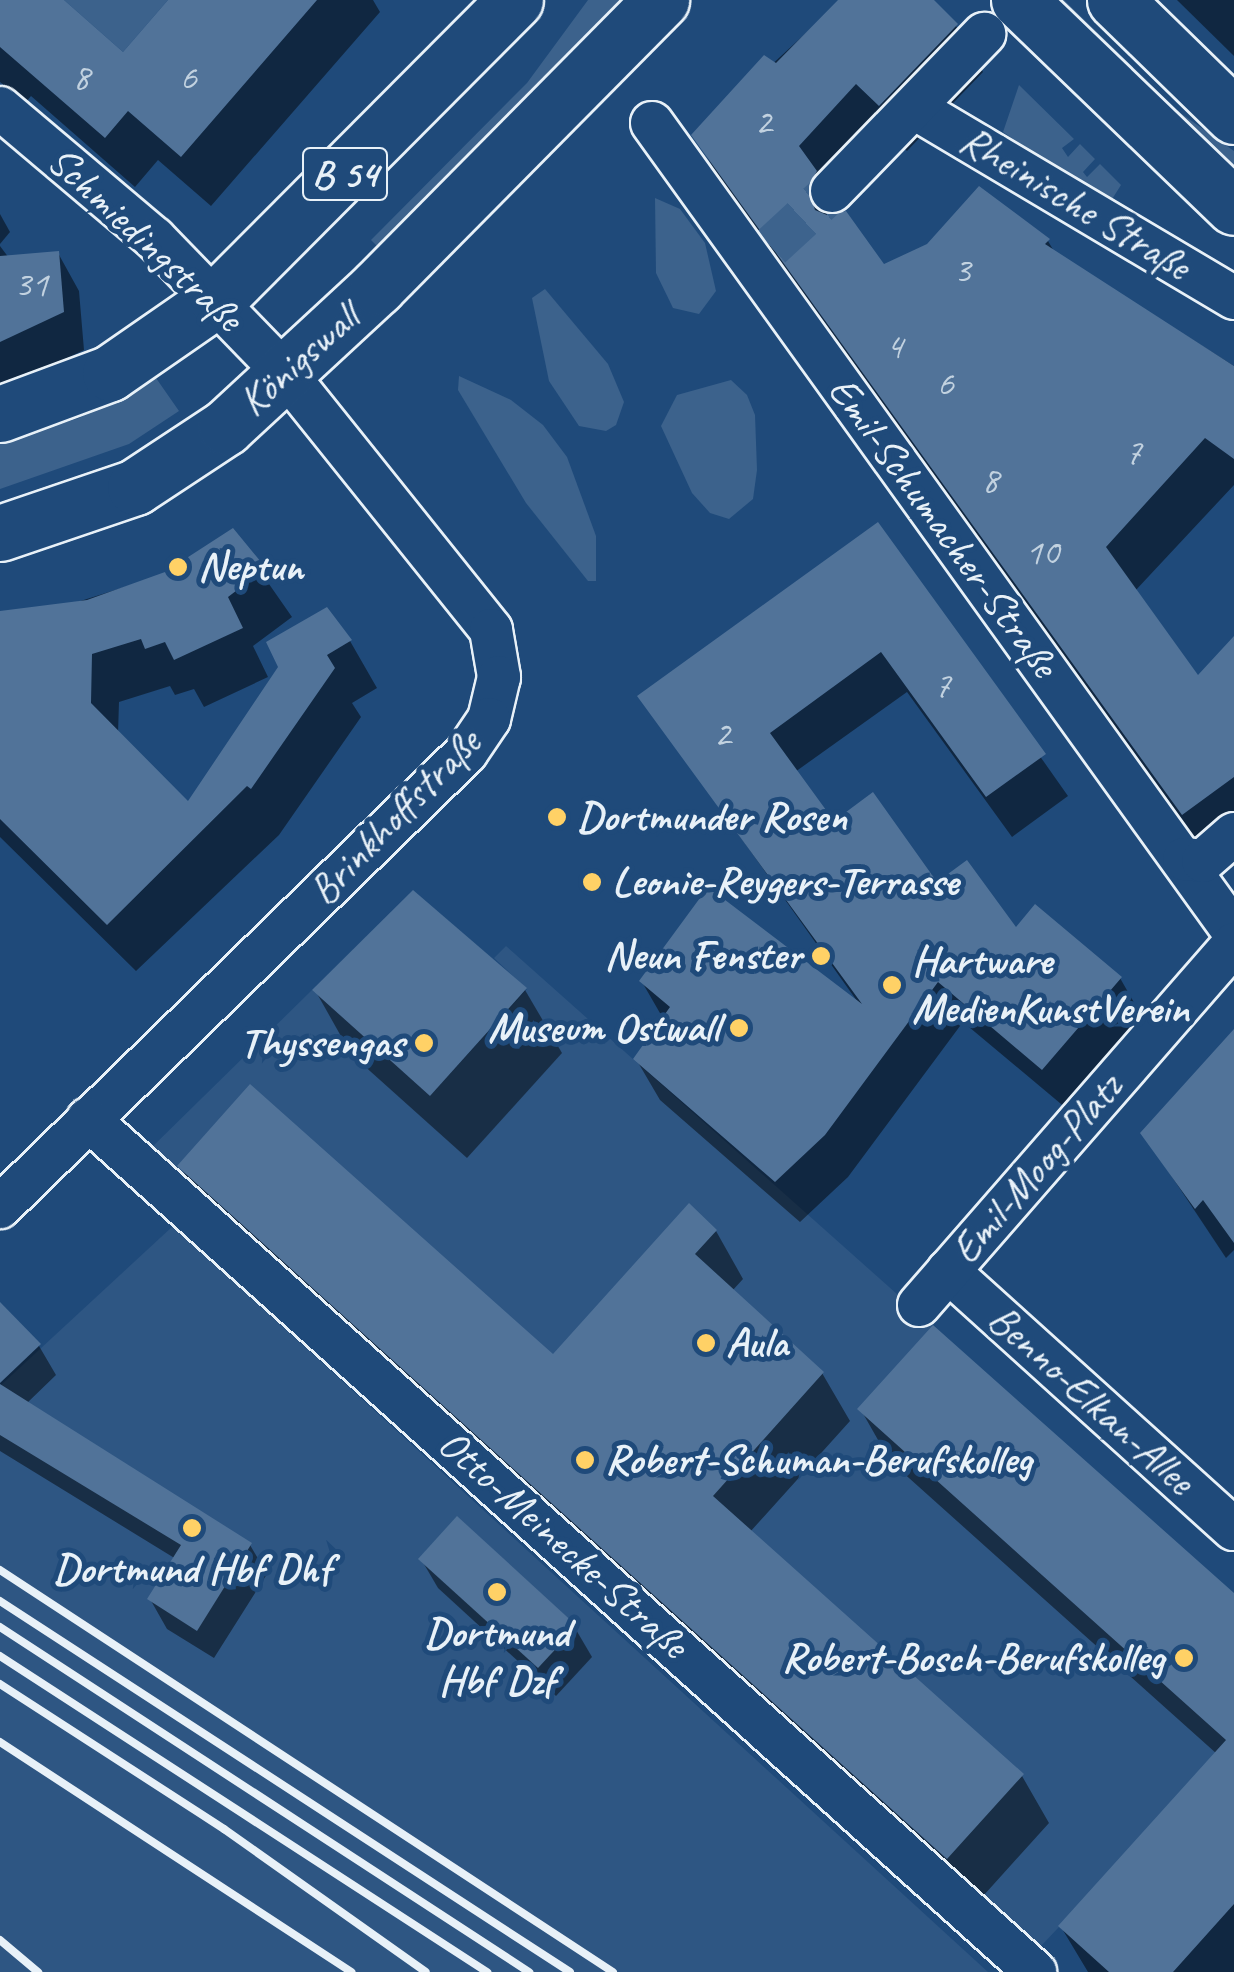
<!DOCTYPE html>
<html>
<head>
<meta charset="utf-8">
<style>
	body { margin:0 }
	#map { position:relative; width:1234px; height:1972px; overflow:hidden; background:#1f4a7a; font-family:Caveat,sans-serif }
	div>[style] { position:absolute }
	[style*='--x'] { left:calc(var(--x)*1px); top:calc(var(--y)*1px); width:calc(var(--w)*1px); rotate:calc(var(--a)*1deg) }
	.built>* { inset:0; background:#2e5683 }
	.green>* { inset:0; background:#3c628c }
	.shadow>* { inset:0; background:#0007 }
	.building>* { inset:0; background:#517399 }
	.minor-tunnel>* { height:42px; margin-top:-21px; transform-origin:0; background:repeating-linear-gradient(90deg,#3d638d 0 42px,transparent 0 63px) }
	.roads { filter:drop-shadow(2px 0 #e8f1f8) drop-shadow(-2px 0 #e8f1f8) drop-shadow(0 2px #e8f1f8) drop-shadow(0 -2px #e8f1f8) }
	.minor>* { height:42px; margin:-21px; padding:0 21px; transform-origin:21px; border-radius:21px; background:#1f4a7a }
	.major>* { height:55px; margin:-27.5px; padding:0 27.5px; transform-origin:27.5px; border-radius:27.5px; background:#1f4a7a }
	.rail>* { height:8px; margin:-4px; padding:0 4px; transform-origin:4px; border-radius:4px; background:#e8f1f8 }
	.dots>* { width:28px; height:28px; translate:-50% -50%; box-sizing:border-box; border:5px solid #1f4a7a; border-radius:50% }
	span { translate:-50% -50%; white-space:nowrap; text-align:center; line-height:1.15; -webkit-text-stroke:10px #1f4a7a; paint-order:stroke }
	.number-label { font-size:38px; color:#c2d2e0 }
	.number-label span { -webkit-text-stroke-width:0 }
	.shield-label span { padding:2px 8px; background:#1f4a7a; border:2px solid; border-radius:8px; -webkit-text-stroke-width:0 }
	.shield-label { font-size:40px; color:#e8f1f8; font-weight:700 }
	.street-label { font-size:42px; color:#e8f1f8 }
	.poi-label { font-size:42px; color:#e8f1f8; font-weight:700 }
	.left { translate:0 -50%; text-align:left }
	.right { translate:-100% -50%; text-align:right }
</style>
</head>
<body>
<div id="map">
	<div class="built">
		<i style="clip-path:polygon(506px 946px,1234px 1594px,1234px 1904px,1173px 1972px,1109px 1972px,1059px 1927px,1041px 1946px,150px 1149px,312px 990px,430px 1096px,527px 989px,494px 958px)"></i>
		<i style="clip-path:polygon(173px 1226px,988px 1972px,0 1972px,0 1386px)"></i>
	</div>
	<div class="green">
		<i style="clip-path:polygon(64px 0,168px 0,123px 52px)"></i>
		<i style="clip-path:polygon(588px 0,625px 0,379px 248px,371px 240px,527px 83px)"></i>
		<i style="clip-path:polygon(1045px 0,1064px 0,1179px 112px,1234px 151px,1234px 166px,1181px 132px)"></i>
		<i style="clip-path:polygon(1019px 85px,1074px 139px,1062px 148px,1068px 157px,1080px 144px,1095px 159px,1083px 172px,1087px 177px,1100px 164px,1121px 185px,1109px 204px,1003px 132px)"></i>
		<i style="clip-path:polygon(655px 198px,680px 209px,705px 243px,716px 291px,699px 314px,673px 308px,656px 273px)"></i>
		<i style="clip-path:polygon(545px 289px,608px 364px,624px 402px,616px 425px,606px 431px,579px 426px,549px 381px,532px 298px)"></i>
		<i style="clip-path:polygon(459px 376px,511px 400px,543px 425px,567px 457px,596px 536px,596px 581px,588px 581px,526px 503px,458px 390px)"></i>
		<i style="clip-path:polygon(156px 378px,179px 411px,129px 444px,0 489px,0 443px,79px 418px)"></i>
		<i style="clip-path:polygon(731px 380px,747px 395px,755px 415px,757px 470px,753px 499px,729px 519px,710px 513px,692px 493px,661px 426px,677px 395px)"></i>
	</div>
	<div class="shadow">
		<i style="clip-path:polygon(0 0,60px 0,123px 55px,172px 0,373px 0,380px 12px,211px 206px,158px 160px,135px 187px,31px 96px,26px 102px,0 82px)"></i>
		<i style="clip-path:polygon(842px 0,930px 0,956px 26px,983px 72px,907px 151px,884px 129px,826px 192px,884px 267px,1048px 241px,1055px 253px,1234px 366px,1234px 485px,1135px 591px,1198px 679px,1234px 639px,1234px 842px,1210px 860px,721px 182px,695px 135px)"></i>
		<i style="clip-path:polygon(1177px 0,1234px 0,1234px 56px)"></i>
		<i style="clip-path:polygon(0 214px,10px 232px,0 244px)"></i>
		<i style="clip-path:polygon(0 246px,9px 258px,58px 253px,79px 291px,84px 350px,0 390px)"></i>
		<i style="clip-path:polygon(877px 525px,1068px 796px,1012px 837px,907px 692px,795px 772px,833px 824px,1016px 931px,1120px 978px,1144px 1020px,1067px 1109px,963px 1022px,848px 1177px,800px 1222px,660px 1100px,636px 1059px,664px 1020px,642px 982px,857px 1001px,641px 697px)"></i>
		<i style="clip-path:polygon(232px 531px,292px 617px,253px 646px,268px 677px,204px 707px,194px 689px,175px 695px,170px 686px,119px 702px,118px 734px,189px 805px,281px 667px,350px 641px,377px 688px,352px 703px,361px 717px,279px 835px,136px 971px,0 837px,0 612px,52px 610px,166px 574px)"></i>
		<i style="clip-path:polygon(413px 894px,525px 990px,562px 1053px,467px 1158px,351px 1054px,315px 990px)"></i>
		<i style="clip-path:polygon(1234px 1033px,1234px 1250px,1226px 1258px,1143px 1133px)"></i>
		<i style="clip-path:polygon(180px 1166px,553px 1357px,716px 1231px,743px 1279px,732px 1291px,822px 1373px,850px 1421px,750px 1532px,1022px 1776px,1049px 1823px,975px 1905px,208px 1213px)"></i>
		<i style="clip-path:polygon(0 1305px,39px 1346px,56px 1375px,26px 1404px,250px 1545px,267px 1574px,214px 1658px,167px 1629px,150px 1599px,176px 1559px,0 1451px)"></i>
		<i style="clip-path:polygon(861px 1410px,1234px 1597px,1234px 1972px,1088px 1972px,1061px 1927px,1217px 1754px,890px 1461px)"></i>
		<i style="clip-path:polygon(421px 1559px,575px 1628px,592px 1657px,556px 1696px,438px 1588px)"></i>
	</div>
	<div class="building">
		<i style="clip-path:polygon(0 0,64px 0,123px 52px,168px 0,317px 0,181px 157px,128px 111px,105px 138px,0 47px)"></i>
		<i style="clip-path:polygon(838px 0,934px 0,958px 24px,879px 106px,856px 84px,799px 146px,817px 171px,808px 186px,815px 210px,827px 215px,846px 211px,884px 264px,927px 244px,979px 186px,1050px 239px,1045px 244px,1234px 366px,1234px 459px,1205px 438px,1106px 547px,1198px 675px,1234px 636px,1234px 777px,1182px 815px,691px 135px,764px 55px,776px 63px)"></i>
		<i style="clip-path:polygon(59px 251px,64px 312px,0 342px,0 256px)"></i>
		<i style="clip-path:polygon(878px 522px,1046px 754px,986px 797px,881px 652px,770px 733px,834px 821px,873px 792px,937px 882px,967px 860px,1016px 927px,1035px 904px,1122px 977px,1042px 1070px,938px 982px,825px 1135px,775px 1182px,633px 1059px,670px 1007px,639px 981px,708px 887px,862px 1004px,637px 696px)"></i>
		<i style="clip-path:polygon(233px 528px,266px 568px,228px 597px,243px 628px,174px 660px,165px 642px,145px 649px,141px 639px,92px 654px,91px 703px,188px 801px,278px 667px,266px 642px,327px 607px,352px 640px,327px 655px,335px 668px,251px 789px,247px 786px,107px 925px,0 819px,0 611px,87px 600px,165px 572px)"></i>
		<i style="clip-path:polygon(413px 890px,527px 988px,430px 1096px,312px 990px)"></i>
		<i style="clip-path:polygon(1234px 1029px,1234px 1243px,1203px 1200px,1195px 1209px,1140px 1133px)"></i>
		<i style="clip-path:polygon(250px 1084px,553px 1354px,689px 1203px,717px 1230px,695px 1254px,824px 1372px,713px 1496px,1024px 1774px,947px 1859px,177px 1166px)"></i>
		<i style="clip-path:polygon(0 1302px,41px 1344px,0 1383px)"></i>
		<i style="clip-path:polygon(933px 1325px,1234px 1593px,1234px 1904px,1173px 1972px,1109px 1972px,1058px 1926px,1226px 1740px,857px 1409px)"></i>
		<i style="clip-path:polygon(0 1384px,252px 1543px,197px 1631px,147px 1599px,181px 1545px,0 1435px)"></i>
		<i style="clip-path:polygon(457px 1516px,577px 1626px,538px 1668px,418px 1559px)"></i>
	</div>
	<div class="minor-tunnel">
		<i style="--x:771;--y:247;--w:83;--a:-42.6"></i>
	</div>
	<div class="roads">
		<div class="minor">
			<i style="--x:0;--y:108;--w:202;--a:40.2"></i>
			<i style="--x:154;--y:238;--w:190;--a:45.9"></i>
			<i style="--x:286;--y:374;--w:328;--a:51.3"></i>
			<i style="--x:491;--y:630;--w:48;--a:80.3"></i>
			<i style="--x:499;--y:677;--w:43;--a:103.4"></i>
			<i style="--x:489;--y:719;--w:41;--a:124.1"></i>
			<i style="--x:466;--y:753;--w:651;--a:135.75"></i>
			<i style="--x:916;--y:109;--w:370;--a:30.7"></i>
			<i style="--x:652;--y:123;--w:997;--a:54.27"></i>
			<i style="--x:832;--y:191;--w:219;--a:-45.9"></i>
			<i style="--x:1184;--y:859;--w:19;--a:6"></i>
			<i style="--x:1203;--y:861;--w:41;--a:-41.1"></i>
			<i style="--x:88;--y:1119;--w:1275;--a:42.01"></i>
			<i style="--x:948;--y:1271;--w:385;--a:42.1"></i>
			<i style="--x:919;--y:1305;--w:479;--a:-48.9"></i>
		</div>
		<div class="major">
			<i style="--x:1019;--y:0;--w:298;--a:43.9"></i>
			<i style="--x:1115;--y:0;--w:166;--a:44.3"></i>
			<i style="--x:0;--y:414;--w:117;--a:-20.4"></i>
			<i style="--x:110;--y:373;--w:130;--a:-34.7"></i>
			<i style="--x:217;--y:299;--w:422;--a:-45.1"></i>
			<i style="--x:0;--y:533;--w:143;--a:-18.8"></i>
			<i style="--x:135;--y:487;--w:109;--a:-33.4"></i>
			<i style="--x:226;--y:427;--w:206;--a:-42.8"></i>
			<i style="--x:377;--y:287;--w:404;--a:-45.3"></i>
		</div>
	</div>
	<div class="rail">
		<i style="--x:0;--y:1570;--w:733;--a:33.26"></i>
		<i style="--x:0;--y:1601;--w:680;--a:33.06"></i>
		<i style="--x:0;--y:1627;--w:632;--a:33.11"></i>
		<i style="--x:0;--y:1656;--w:581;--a:32.98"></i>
		<i style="--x:0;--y:1684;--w:267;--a:32.9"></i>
		<i style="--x:224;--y:1829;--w:247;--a:35.3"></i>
		<i style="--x:0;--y:1742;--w:420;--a:33.2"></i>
		<i style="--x:0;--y:1940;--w:50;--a:40.1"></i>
	</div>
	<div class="dots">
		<i style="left:178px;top:567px;background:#ffd166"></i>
		<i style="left:557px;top:817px;background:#ffd166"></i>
		<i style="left:592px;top:882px;background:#ffd166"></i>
		<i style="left:821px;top:956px;background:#ffd166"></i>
		<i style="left:892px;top:985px;background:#ffd166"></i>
		<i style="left:739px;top:1028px;background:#ffd166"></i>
		<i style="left:424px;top:1043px;background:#ffd166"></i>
		<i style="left:706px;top:1343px;background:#ffd166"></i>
		<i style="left:585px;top:1460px;background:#ffd166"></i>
		<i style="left:192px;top:1528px;background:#ffd166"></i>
		<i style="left:497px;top:1592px;background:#ffd166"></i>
		<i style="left:1184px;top:1658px;background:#ffd166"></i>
	</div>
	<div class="number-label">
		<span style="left:81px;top:77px">8</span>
		<span style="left:188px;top:77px">6</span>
		<span style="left:763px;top:122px">2</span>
		<span style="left:962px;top:270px">3</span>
		<span style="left:31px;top:284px">31</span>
		<span style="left:894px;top:346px">4</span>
		<span style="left:945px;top:383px">6</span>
		<span style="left:1133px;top:452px">7</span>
		<span style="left:990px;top:480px">8</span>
		<span style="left:1042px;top:552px">10</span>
		<span style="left:942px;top:685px">7</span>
		<span style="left:722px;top:734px">2</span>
	</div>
	<div class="shield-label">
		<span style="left:345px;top:174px">B 54</span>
	</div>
	<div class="street-label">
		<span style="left:1075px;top:203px;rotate:31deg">Rheinische Straße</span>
		<span style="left:145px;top:239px;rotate:43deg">Schmiedingstraße</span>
		<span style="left:299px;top:360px;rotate:-42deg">Königswall</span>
		<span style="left:943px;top:527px;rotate:54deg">Emil-Schumacher-Straße</span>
		<span style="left:395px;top:817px;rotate:-46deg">Brinkhoffstraße</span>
		<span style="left:1037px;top:1169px;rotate:-49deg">Emil-Moog-Platz</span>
		<span style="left:1091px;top:1400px;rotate:42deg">Benno-Elkan-Allee</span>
		<span style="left:563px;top:1544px;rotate:42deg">Otto-Meinecke-Straße</span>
	</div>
	<div class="poi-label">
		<span class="left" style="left:198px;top:567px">Neptun</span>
		<span class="left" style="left:577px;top:817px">Dortmunder Rosen</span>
		<span class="left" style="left:612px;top:882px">Leonie-Reygers-Terrasse</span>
		<span class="right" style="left:801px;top:956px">Neun Fenster</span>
		<span class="left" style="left:912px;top:985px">Hartware<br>MedienKunstVerein</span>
		<span class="right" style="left:719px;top:1028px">Museum Ostwall</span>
		<span class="right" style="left:404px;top:1043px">Thyssengas</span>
		<span class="left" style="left:726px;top:1343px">Aula</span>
		<span class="left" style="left:605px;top:1460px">Robert-Schuman-Berufskolleg</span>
		<span style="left:192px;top:1569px">Dortmund Hbf Dhf</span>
		<span style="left:497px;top:1657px">Dortmund<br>Hbf Dzf</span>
		<span class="right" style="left:1164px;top:1658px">Robert-Bosch-Berufskolleg</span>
	</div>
</div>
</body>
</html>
